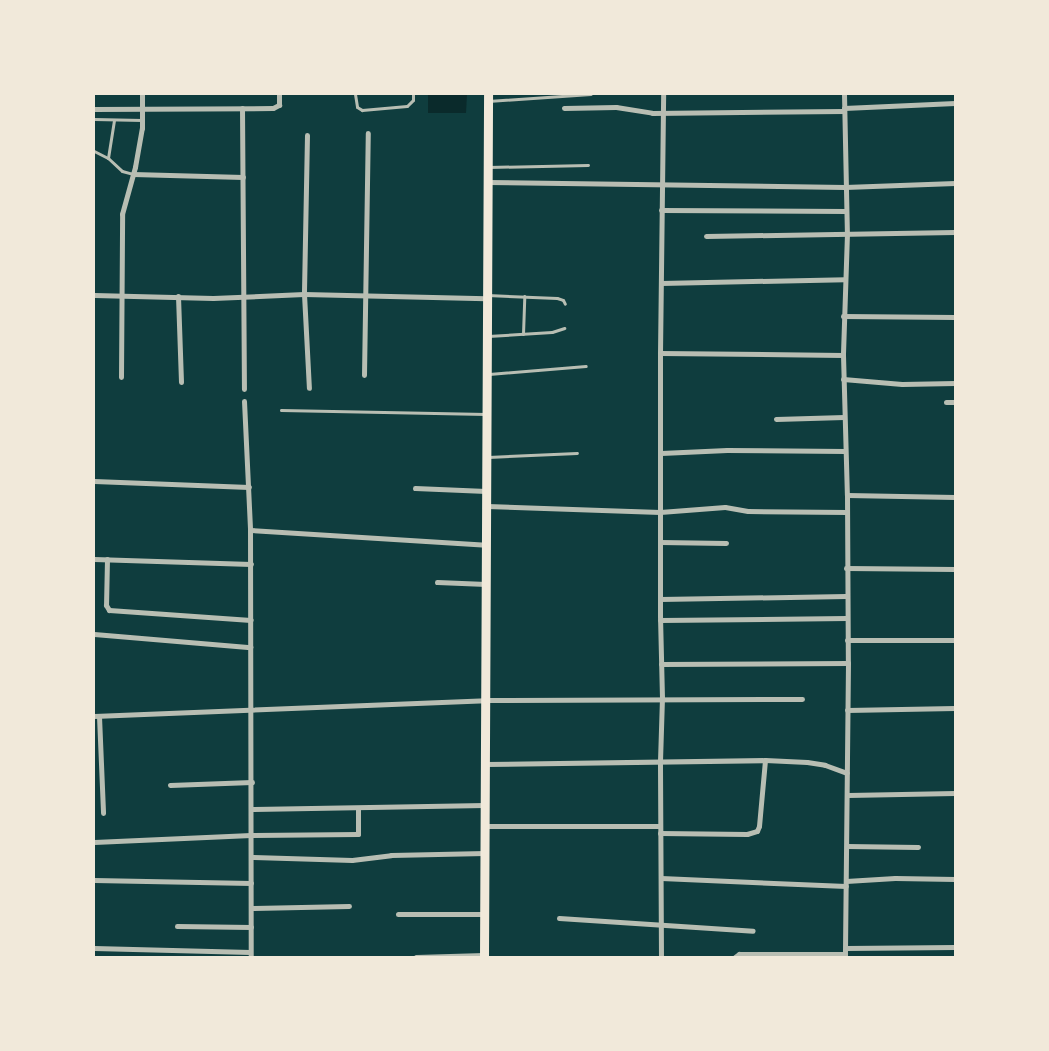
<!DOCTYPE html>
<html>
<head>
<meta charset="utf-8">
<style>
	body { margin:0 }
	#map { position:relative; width:1049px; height:1051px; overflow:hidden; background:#0f3d3e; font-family:Cabin,sans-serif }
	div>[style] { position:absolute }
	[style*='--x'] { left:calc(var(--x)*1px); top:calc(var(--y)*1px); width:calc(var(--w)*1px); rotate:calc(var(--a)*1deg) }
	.water>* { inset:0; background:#0a2a2b }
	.service>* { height:3px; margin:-1.5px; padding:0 1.5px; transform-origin:1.5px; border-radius:1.5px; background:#b8beb3 }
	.minor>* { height:5px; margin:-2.5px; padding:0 2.5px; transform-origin:2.5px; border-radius:2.5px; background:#b8beb3 }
	.secondary>* { height:9px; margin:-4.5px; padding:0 4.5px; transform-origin:4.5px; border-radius:4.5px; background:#f1e9da }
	span { translate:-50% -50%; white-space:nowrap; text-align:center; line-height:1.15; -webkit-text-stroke:4px #f1e9da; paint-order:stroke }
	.frame { position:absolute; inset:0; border:95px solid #f1e9da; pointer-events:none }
</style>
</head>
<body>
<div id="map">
	<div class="water">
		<i style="clip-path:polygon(428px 94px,467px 94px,466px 113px,428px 113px)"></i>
	</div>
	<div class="service">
		<i style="--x:355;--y:94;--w:13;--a:81"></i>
		<i style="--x:357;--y:107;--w:6;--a:31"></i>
		<i style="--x:362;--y:110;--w:45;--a:-5.1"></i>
		<i style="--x:407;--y:106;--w:8;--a:-45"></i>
		<i style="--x:413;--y:100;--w:6;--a:-90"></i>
		<i style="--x:488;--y:101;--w:103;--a:-3.9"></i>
		<i style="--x:94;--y:119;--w:48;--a:1.2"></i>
		<i style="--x:94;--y:151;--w:16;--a:27"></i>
		<i style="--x:108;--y:158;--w:19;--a:43"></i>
		<i style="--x:122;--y:171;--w:11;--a:15"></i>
		<i style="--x:108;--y:158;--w:38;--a:-81"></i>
		<i style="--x:488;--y:167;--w:100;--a:-1.1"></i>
		<i style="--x:487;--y:295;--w:70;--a:2.5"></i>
		<i style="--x:557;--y:298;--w:6;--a:18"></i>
		<i style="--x:563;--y:300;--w:4;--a:63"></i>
		<i style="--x:523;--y:334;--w:38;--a:-88"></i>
		<i style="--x:488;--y:336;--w:64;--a:-3.6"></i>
		<i style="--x:552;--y:332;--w:13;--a:-18"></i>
		<i style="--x:489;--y:374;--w:97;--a:-4.7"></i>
		<i style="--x:281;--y:410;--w:205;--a:1.1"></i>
		<i style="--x:488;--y:457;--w:89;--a:-2.6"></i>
	</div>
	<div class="minor">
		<i style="--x:844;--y:94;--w:139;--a:88.8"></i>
		<i style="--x:847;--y:233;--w:122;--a:91.9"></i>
		<i style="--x:843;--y:355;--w:140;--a:88.4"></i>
		<i style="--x:847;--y:495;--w:168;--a:89.7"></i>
		<i style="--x:848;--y:663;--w:294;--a:90.6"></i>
		<i style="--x:242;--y:108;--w:281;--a:89.6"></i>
		<i style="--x:564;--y:108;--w:52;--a:-1.1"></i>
		<i style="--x:616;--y:107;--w:36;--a:9"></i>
		<i style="--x:652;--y:113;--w:192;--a:-0.6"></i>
		<i style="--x:844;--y:108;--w:111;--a:-2.6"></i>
		<i style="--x:94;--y:109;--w:179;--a:-0.3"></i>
		<i style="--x:273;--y:108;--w:7;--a:-27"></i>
		<i style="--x:279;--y:105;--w:11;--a:-90"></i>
		<i style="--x:307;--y:135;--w:159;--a:91.1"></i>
		<i style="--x:304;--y:294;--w:94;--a:87"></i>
		<i style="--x:133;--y:174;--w:110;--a:1.6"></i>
		<i style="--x:487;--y:182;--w:358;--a:0.8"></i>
		<i style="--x:845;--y:187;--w:110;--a:-2.1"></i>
		<i style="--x:661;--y:210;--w:185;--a:0.3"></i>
		<i style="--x:706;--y:236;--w:249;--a:-0.9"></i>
		<i style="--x:661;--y:283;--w:184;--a:-1.2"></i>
		<i style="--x:94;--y:295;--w:119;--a:1.4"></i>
		<i style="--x:213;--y:298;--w:91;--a:-2.5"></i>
		<i style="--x:304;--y:294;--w:182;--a:1.3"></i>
		<i style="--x:178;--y:296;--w:86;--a:88"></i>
		<i style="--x:843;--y:316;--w:112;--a:0.5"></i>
		<i style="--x:660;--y:353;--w:183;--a:0.6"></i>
		<i style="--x:364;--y:375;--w:242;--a:-89.1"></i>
		<i style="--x:121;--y:377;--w:163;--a:-89.6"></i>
		<i style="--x:122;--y:214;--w:49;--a:-74.5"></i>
		<i style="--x:135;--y:167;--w:40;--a:-80"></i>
		<i style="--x:142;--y:128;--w:34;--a:-90"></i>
		<i style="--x:843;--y:379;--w:59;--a:4.8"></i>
		<i style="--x:902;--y:384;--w:53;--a:-1.1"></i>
		<i style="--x:244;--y:401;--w:129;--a:87.3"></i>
		<i style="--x:250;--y:530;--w:427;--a:89.9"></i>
		<i style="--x:946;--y:402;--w:9;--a:0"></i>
		<i style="--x:776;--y:419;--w:68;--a:-1.7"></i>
		<i style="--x:661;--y:453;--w:66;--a:-2.6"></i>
		<i style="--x:727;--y:450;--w:118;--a:0.5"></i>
		<i style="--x:94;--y:481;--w:155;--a:2.2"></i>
		<i style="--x:415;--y:488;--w:71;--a:2.4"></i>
		<i style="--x:847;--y:495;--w:108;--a:1.1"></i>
		<i style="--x:487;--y:506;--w:173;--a:2"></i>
		<i style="--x:660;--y:512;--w:65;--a:-4.4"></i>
		<i style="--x:725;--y:507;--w:23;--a:10"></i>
		<i style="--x:748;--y:511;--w:99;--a:0.6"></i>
		<i style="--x:250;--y:530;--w:236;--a:3.6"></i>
		<i style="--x:660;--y:542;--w:66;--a:0.9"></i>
		<i style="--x:94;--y:559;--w:157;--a:1.8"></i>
		<i style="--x:107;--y:559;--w:46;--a:91.2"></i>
		<i style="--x:106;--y:605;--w:6;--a:59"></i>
		<i style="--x:109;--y:610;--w:142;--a:4"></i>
		<i style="--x:846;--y:568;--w:109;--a:0.5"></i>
		<i style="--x:437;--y:582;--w:49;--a:2.3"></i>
		<i style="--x:660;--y:599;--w:186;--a:-0.9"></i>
		<i style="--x:660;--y:620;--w:187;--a:-0.6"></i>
		<i style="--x:94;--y:634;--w:157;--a:4.8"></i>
		<i style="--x:847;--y:640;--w:108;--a:0"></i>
		<i style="--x:661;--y:664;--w:187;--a:-0.3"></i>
		<i style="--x:847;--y:710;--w:108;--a:-1.1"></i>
		<i style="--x:94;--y:716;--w:392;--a:-2.3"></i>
		<i style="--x:486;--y:700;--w:316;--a:-0.2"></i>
		<i style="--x:99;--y:716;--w:97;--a:87.6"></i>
		<i style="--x:486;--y:764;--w:279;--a:-0.8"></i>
		<i style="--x:765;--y:760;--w:42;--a:2.7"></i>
		<i style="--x:807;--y:762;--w:18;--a:9"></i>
		<i style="--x:825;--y:765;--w:23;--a:20"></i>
		<i style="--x:170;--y:785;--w:82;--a:-2.1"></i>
		<i style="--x:848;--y:795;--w:107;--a:-1.1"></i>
		<i style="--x:252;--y:809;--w:233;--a:-1"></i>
		<i style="--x:484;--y:826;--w:176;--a:0"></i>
		<i style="--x:660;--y:833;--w:87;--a:0.7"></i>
		<i style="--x:747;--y:834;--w:10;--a:-17"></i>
		<i style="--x:757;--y:831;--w:5;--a:-68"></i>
		<i style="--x:759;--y:826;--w:66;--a:-84.8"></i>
		<i style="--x:94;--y:842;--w:157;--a:-2.6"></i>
		<i style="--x:251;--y:835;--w:107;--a:-0.5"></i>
		<i style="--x:358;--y:834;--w:26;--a:-90"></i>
		<i style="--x:847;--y:846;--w:71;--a:0.8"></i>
		<i style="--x:252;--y:857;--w:100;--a:1.7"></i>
		<i style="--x:352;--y:860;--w:39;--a:-7"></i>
		<i style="--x:391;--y:855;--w:94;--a:-1.2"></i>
		<i style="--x:661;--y:878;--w:185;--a:2.5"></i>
		<i style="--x:94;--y:880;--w:157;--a:1.1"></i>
		<i style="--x:846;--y:881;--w:49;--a:-3.5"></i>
		<i style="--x:895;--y:878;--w:60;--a:1"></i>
		<i style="--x:252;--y:908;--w:97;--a:-1.2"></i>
		<i style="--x:398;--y:914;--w:87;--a:0"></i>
		<i style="--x:559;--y:918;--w:194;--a:3.8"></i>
		<i style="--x:177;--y:926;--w:74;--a:0.8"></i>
		<i style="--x:94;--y:948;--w:156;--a:1.5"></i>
		<i style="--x:846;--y:948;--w:109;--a:-0.5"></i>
		<i style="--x:416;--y:957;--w:68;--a:-1.7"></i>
		<i style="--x:661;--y:957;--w:196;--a:-90.3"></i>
		<i style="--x:660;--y:761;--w:63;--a:-88.2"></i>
		<i style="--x:662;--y:698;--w:82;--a:-91.4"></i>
		<i style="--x:660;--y:616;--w:263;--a:-90"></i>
		<i style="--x:660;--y:353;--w:259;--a:-89.3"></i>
		<i style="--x:735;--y:957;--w:5;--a:-37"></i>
		<i style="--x:739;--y:954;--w:106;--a:0"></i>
	</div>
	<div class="secondary">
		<i style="--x:484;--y:957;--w:863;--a:-89.73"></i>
	</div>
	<div class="frame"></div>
</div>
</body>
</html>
